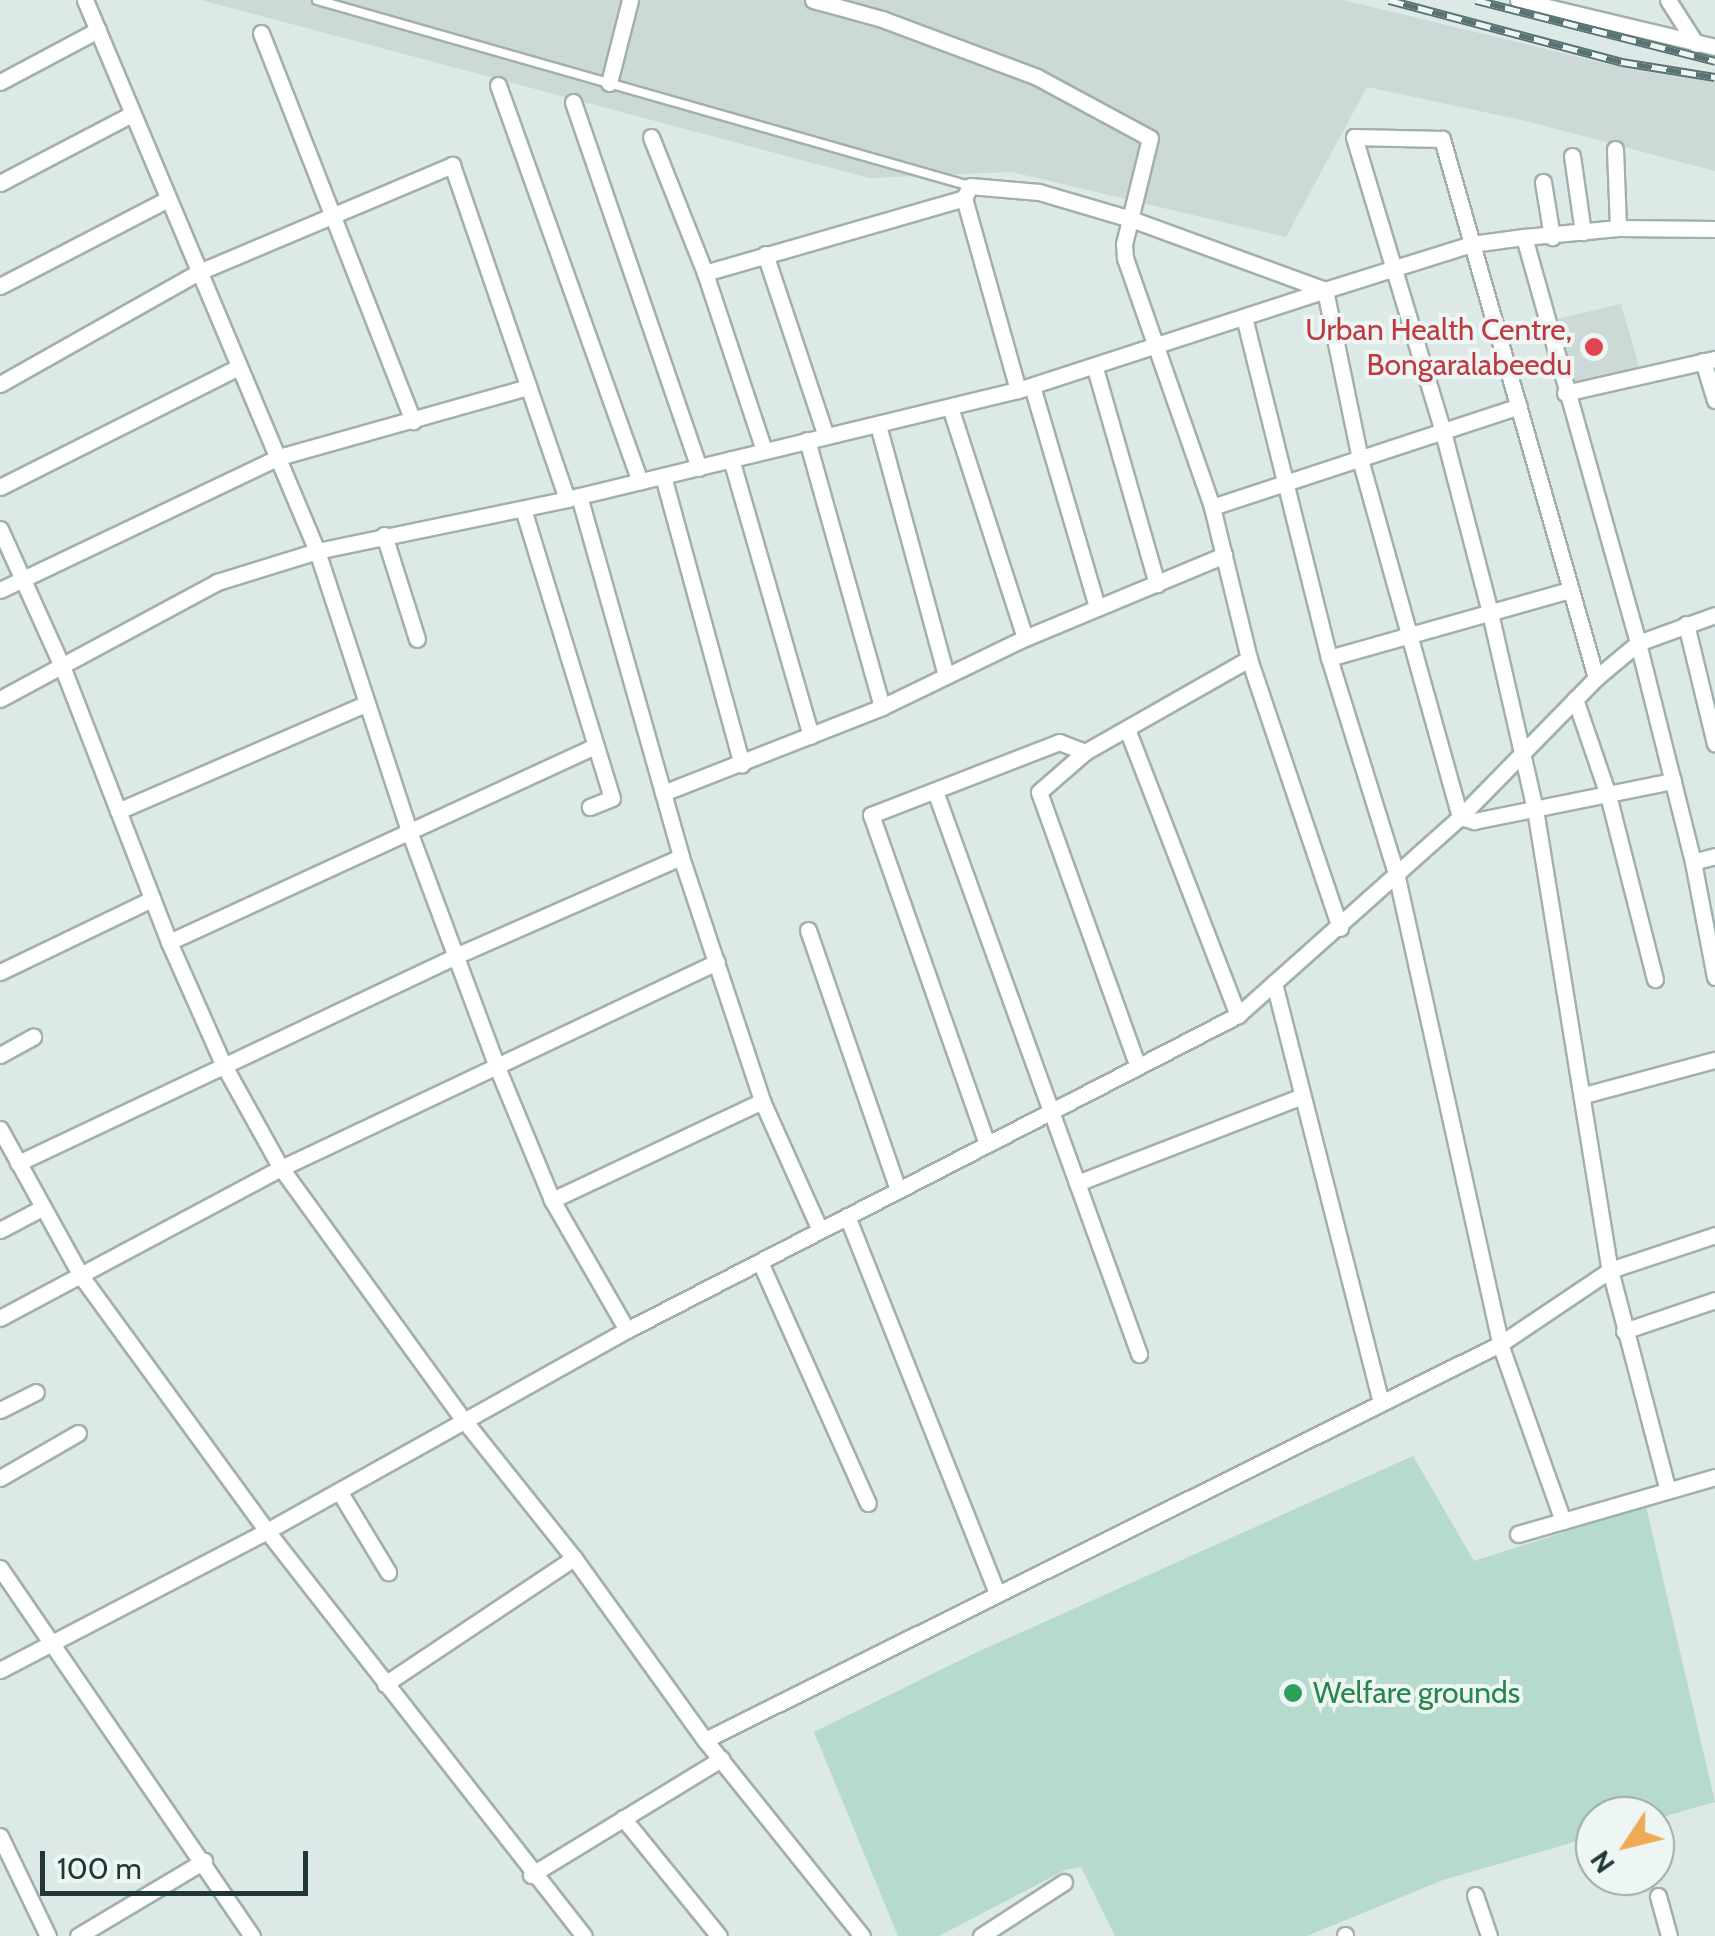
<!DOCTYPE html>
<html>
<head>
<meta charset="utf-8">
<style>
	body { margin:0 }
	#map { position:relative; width:1715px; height:1936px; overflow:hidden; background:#dde9e7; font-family:Cabin,sans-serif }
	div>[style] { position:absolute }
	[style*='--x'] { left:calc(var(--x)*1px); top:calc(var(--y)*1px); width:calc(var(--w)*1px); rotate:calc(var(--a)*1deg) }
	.built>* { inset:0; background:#ccd9d7 }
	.green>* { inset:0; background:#b6dacb }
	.roads { filter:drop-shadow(2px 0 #a1b0af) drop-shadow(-2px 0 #a1b0af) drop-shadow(0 2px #a1b0af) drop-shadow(0 -2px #a1b0af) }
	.service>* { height:8px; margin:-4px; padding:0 4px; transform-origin:4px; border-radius:4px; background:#fff }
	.minor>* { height:15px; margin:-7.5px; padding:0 7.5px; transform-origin:7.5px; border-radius:7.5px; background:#fff }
	.rail>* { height:9px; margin-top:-4.5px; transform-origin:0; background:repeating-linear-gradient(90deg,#eef6f4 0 15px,#597374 0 30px); box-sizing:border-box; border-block:2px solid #597374 }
	.dots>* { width:28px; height:28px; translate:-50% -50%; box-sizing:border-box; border:5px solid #eef6f4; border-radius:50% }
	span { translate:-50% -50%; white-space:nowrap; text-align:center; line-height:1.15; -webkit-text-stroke:8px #eef6f4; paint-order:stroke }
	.health-label { font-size:30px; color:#be3a42 }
	.right { translate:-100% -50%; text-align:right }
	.leisure-label { font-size:30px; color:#27864d }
	.left { translate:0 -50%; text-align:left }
	.north { position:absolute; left:1575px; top:1796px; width:100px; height:100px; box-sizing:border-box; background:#eef6f4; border:2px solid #9caaa9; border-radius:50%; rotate:235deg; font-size:28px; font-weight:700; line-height:40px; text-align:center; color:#203738 }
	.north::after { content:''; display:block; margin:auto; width:35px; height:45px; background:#efaa55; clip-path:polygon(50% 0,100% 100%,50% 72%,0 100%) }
	.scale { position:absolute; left:40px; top:1851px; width:268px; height:45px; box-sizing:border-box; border:5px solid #203738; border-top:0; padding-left:12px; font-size:30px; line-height:35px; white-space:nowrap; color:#203738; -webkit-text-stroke:8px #eef6f4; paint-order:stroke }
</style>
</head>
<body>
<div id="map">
	<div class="built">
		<i style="clip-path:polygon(201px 0,1343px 0,1628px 69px,1715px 82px,1715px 171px,1526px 121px,1367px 87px,1286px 237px,1012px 172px,869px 178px)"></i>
		<i style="clip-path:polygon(1621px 304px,1641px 373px,1567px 390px,1548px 321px)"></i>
	</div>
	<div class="green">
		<i style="clip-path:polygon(1413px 1456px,1474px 1561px,1646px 1506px,1715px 1802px,1655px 1819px,1595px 1816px,1595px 1836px,1443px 1880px,1307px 1936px,1115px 1936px,1081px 1867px,1065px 1870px,939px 1936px,898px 1936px,814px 1732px,973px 1654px)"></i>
	</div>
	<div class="roads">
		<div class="service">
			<i style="--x:317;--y:0;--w:679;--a:15.9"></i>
		</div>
		<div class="minor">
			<i style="--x:85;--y:0;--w:598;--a:67.17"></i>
			<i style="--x:317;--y:551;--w:298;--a:71.8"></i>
			<i style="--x:410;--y:834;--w:249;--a:69.5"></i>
			<i style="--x:497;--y:1067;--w:144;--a:67.5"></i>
			<i style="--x:552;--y:1200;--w:150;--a:60"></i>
			<i style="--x:813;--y:0;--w:72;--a:15.4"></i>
			<i style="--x:882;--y:19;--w:165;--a:20.5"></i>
			<i style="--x:1037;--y:77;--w:128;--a:28.4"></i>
			<i style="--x:1150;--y:138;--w:109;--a:103.8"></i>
			<i style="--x:1124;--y:244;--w:14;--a:86"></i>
			<i style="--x:1125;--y:258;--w:264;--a:70.7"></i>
			<i style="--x:1212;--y:507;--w:156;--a:76.3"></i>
			<i style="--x:1249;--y:659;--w:284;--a:71.3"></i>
			<i style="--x:1518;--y:0;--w:203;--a:13.4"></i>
			<i style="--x:1668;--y:0;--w:52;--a:57.5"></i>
			<i style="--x:261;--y:33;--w:417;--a:68.6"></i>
			<i style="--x:0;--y:82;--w:111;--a:-28"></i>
			<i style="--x:609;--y:83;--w:86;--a:-75.8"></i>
			<i style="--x:498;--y:85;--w:421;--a:70.3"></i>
			<i style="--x:573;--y:102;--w:387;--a:71"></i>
			<i style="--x:651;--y:137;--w:146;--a:68.3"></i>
			<i style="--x:705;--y:273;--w:187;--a:71.6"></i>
			<i style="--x:1615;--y:149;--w:79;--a:87.8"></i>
			<i style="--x:1572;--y:156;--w:77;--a:81.8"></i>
			<i style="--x:1543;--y:182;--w:56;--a:80.7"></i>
			<i style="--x:0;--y:183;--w:149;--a:-27.6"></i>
			<i style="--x:1715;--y:229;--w:97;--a:-179.4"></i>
			<i style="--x:1618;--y:228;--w:94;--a:174.5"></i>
			<i style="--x:1524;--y:237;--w:422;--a:74.3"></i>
			<i style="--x:1638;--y:643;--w:226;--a:75.9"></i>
			<i style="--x:1693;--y:862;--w:23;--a:-15"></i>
			<i style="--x:765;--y:254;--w:192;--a:71.5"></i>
			<i style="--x:705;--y:273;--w:270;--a:-16.1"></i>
			<i style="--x:0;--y:286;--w:189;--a:-27.4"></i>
			<i style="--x:1244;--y:317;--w:351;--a:76"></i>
			<i style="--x:1329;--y:658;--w:225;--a:72.7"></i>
			<i style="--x:1396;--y:873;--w:482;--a:77.5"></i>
			<i style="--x:1500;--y:1344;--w:188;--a:70.4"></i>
			<i style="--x:1703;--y:361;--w:41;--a:72.9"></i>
			<i style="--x:1095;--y:368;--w:225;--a:74"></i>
			<i style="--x:0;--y:384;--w:228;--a:-29.4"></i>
			<i style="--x:199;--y:272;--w:275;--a:-22.9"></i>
			<i style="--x:452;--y:165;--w:353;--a:71"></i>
			<i style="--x:1032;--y:386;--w:230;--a:73.6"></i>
			<i style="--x:1018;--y:390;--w:199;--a:-105.7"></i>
			<i style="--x:964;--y:198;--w:13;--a:-63"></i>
			<i style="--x:970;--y:186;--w:69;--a:5"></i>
			<i style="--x:1039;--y:192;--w:96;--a:16.4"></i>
			<i style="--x:1131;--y:219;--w:207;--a:20.1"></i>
			<i style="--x:1325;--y:290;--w:154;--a:-17.4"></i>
			<i style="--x:1472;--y:244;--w:52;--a:-7.7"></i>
			<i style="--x:1565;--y:393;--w:154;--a:-12.8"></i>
			<i style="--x:950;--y:407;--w:243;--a:72"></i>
			<i style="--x:878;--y:425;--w:259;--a:74.8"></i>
			<i style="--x:807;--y:440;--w:277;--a:74.3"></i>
			<i style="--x:731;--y:459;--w:288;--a:73.9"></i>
			<i style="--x:663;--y:476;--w:299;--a:74.7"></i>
			<i style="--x:0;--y:487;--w:267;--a:-26.7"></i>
			<i style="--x:579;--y:496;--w:375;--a:74.2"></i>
			<i style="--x:681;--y:857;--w:257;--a:71.6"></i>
			<i style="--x:762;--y:1101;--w:141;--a:65.8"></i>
			<i style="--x:1212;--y:507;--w:323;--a:-18.2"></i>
			<i style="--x:523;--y:509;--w:302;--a:72.9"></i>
			<i style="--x:612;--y:798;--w:24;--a:158"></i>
			<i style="--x:0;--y:529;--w:150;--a:65.7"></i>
			<i style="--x:62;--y:666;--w:296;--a:68.8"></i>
			<i style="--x:169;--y:942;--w:133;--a:66.1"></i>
			<i style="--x:223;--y:1064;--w:119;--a:60.9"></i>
			<i style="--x:281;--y:1168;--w:310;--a:54.1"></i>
			<i style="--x:463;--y:1419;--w:178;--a:51.4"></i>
			<i style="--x:574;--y:1558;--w:224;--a:54.3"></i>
			<i style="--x:705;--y:1740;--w:251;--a:51.3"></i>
			<i style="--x:384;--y:535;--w:109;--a:72.4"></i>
			<i style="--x:0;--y:590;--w:309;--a:-25.5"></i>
			<i style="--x:279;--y:457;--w:259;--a:-15.7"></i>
			<i style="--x:1686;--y:624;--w:123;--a:76.4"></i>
			<i style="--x:1329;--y:658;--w:249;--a:-15.8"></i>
			<i style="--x:1596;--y:678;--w:561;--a:-105.95"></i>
			<i style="--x:1442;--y:139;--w:88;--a:-178.7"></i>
			<i style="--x:1354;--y:137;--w:308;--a:73.2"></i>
			<i style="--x:1443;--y:432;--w:187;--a:75.4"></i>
			<i style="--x:1490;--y:613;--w:201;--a:77.1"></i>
			<i style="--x:1535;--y:809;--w:467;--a:80.8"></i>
			<i style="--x:1610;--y:1270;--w:228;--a:75.3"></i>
			<i style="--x:0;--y:699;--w:247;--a:-28.3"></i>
			<i style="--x:217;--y:582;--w:105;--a:-17.2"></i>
			<i style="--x:317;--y:551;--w:255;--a:-11.7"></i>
			<i style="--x:567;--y:499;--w:464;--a:-13.6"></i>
			<i style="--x:1018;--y:390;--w:323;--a:-18"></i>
			<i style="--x:1325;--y:290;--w:173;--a:78.3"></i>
			<i style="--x:1360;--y:459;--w:372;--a:74.4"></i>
			<i style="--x:1460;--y:817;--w:15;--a:16"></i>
			<i style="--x:1474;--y:821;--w:203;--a:-11.4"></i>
			<i style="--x:1575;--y:699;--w:102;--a:71"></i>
			<i style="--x:1608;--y:795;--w:190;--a:75.7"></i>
			<i style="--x:1127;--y:729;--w:307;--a:68.8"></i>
			<i style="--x:935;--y:791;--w:599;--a:70.08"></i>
			<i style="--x:663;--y:793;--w:235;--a:-21.4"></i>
			<i style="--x:882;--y:707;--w:159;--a:-25.8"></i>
			<i style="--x:1025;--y:638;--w:216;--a:-22.6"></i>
			<i style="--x:118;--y:811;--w:271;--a:-23.4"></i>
			<i style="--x:1693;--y:862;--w:117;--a:79.2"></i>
			<i style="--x:808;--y:930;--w:275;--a:70.9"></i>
			<i style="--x:169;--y:942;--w:469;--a:-24.7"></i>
			<i style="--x:0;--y:972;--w:169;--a:-25.7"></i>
			<i style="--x:1274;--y:983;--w:433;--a:75.7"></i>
			<i style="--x:0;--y:1055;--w:38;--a:-29"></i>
			<i style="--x:1138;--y:1067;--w:292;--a:-109.8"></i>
			<i style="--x:1039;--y:792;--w:61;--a:-41"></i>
			<i style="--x:1085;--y:752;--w:189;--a:-29.6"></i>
			<i style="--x:1584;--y:1095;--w:136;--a:-15"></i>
			<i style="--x:0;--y:1129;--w:168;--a:61.1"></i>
			<i style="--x:81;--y:1276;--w:316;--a:53.9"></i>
			<i style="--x:267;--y:1531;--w:514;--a:51.95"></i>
			<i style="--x:987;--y:1144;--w:349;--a:-109.4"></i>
			<i style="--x:871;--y:815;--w:202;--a:-21.2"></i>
			<i style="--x:1059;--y:742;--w:28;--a:21"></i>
			<i style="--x:18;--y:1163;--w:481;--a:-25.3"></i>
			<i style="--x:453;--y:957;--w:249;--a:-23.7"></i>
			<i style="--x:1077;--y:1183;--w:241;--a:-21.1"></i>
			<i style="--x:552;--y:1200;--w:232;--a:-25.2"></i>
			<i style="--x:847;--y:1216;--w:404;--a:68.3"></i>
			<i style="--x:0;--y:1230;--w:47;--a:-27.6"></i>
			<i style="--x:760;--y:1262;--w:264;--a:65.9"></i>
			<i style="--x:0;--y:1318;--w:319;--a:-28.1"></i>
			<i style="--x:281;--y:1168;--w:482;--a:-25.3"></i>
			<i style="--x:1624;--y:1331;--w:96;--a:-18.8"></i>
			<i style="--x:0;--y:1410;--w:40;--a:-26.6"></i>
			<i style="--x:0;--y:1478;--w:90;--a:-30"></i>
			<i style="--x:339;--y:1491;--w:95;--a:58.8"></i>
			<i style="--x:1518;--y:1534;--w:205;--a:-16.1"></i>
			<i style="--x:0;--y:1568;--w:446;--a:55.6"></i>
			<i style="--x:0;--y:1670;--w:301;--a:-27.5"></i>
			<i style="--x:267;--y:1531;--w:412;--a:-29.2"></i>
			<i style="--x:627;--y:1330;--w:687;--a:-27.27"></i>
			<i style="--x:1238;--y:1015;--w:297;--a:-41.7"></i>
			<i style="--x:1460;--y:817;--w:194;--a:-45.6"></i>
			<i style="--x:1596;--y:678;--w:55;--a:-39.8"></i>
			<i style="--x:1638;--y:643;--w:82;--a:-20"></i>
			<i style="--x:385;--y:1684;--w:227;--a:-33.7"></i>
			<i style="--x:705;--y:1740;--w:888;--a:-26.48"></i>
			<i style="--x:1500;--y:1344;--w:133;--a:-33.9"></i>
			<i style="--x:1610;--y:1270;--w:111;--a:-18.4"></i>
			<i style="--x:623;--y:1818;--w:152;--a:50.9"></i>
			<i style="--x:0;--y:1836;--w:111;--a:64.4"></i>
			<i style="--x:531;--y:1875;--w:223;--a:-31.4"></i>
			<i style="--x:1475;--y:1895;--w:43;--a:71.1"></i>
			<i style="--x:1658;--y:1896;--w:41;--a:74.6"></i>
			<i style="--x:1345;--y:1935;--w:1;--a:90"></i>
			<i style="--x:78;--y:1936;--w:147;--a:-30.8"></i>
			<i style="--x:981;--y:1936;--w:99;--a:-33"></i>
		</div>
	</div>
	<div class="rail">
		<i style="--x:1389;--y:0;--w:241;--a:14.9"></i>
		<i style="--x:1622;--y:62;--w:94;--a:9.2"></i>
		<i style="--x:1476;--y:0;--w:247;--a:14.3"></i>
	</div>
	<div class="dots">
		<i style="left:1594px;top:347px;background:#e0444e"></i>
		<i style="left:1293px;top:1693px;background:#2e9e5b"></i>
	</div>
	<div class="health-label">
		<span class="right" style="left:1572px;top:347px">Urban Health Centre,<br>Bongaralabeedu</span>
	</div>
	<div class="leisure-label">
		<span class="left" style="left:1313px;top:1693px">Welfare grounds</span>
	</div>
	<div class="north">N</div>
	<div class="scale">100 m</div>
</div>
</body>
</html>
